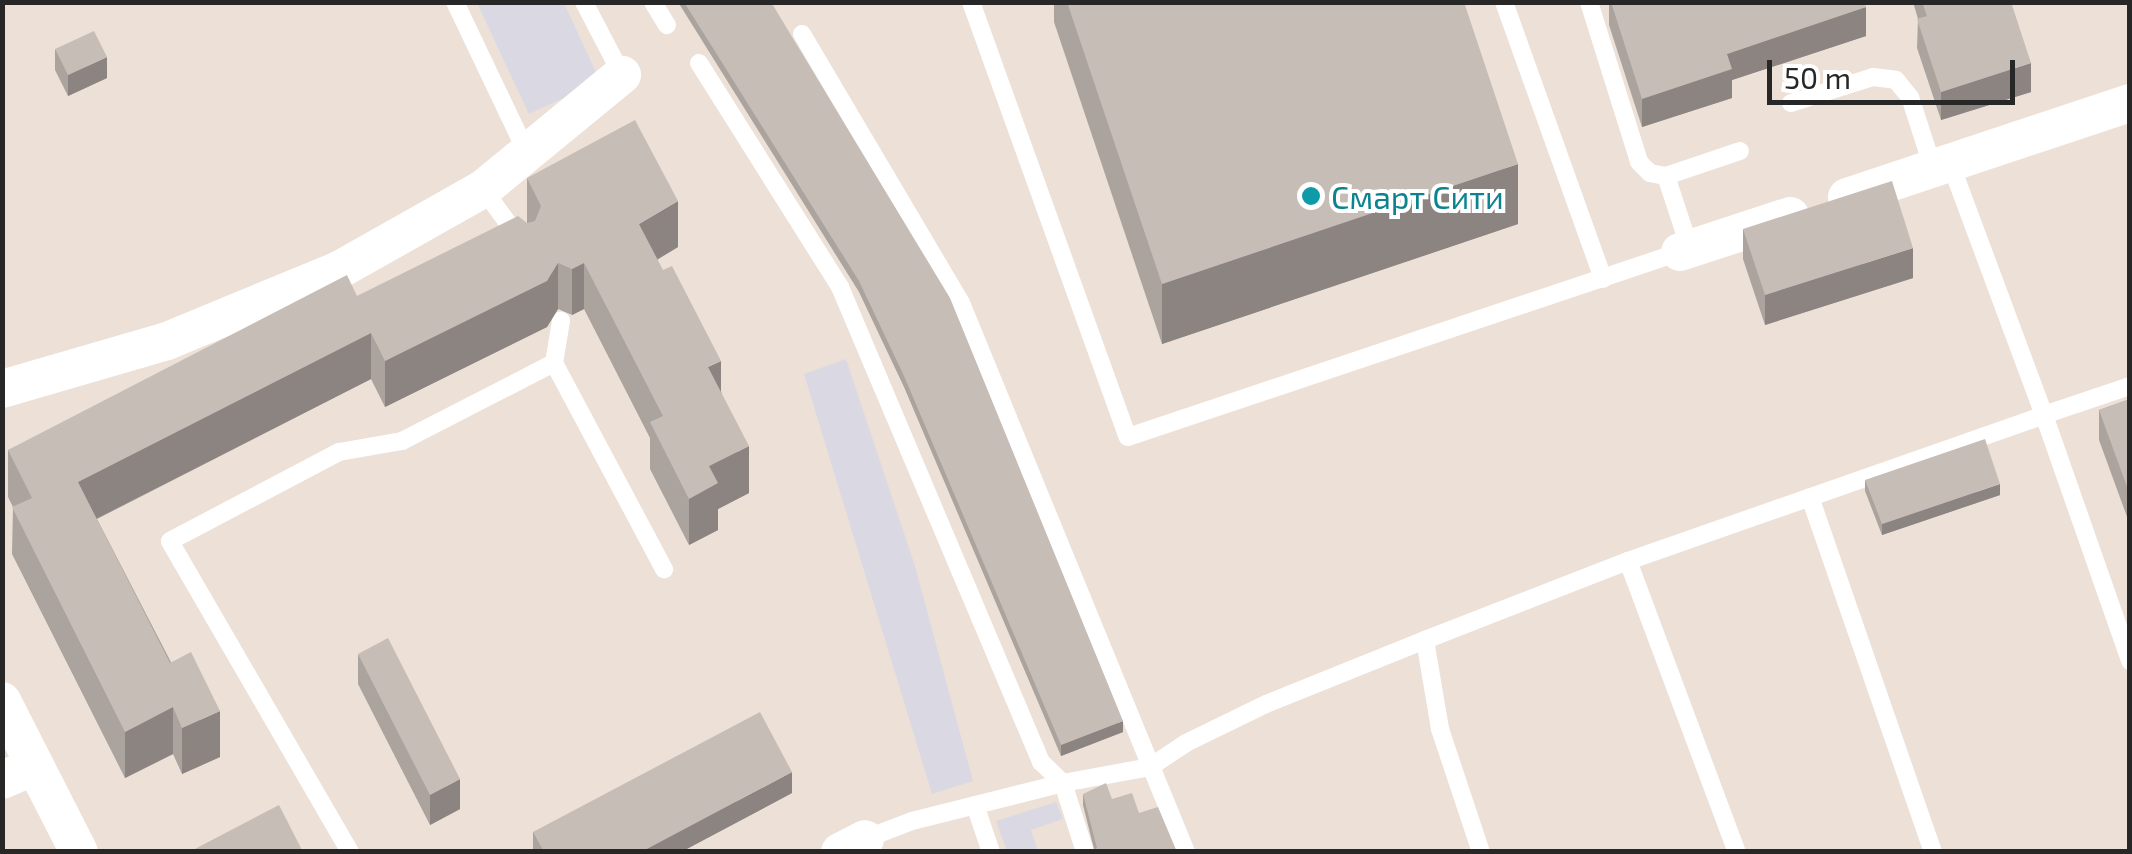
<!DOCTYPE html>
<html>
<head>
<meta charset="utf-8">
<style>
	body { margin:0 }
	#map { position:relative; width:2132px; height:854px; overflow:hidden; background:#ece0d7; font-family:"Exo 2",sans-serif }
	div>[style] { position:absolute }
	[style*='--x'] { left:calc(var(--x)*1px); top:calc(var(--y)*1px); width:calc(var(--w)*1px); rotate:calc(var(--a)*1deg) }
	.industrial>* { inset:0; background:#dad9e3 }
	.lane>* { height:18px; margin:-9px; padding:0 9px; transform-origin:9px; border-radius:9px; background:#fff }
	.street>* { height:38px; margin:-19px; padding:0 19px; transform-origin:19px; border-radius:19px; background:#fff }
	.wall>* { inset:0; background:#aba39d }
	.shaded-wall>* { inset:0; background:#8b8480 }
	.building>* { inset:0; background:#c7bdb7 }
	.dots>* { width:28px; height:28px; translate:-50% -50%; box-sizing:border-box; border:5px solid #fff; border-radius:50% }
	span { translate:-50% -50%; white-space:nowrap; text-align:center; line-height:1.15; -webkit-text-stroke:8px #fff; paint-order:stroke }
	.culture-label { font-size:32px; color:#0d838f }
	.left { translate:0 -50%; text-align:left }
	.frame { position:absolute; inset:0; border:5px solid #272727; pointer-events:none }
	.scale { position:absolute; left:1767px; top:60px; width:248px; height:45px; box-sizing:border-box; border:5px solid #272727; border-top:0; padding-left:12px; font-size:30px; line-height:35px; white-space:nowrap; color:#272727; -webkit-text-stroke:8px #fff; paint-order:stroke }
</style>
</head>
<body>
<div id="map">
	<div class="industrial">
		<i style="clip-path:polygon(477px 3px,564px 3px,600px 81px,529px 114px)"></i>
		<i style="clip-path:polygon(846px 359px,915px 566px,973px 781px,932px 794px,804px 374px)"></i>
		<i style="clip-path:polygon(1056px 802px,1063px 819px,1031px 830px,1038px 851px,1007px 851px,996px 821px)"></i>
	</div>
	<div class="lane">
		<i style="--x:455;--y:2;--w:167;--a:64.5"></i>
		<i style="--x:584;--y:2;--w:82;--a:62.5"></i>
		<i style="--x:653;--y:2;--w:27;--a:59"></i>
		<i style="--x:971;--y:2;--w:462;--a:70.2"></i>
		<i style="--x:1128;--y:437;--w:582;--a:-18.53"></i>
		<i style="--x:1504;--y:2;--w:294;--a:70.3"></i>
		<i style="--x:1589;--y:2;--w:168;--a:72.6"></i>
		<i style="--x:1639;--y:162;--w:16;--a:45"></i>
		<i style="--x:1650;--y:173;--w:16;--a:11"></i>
		<i style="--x:802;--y:34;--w:312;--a:59.4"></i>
		<i style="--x:961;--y:303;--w:593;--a:67.71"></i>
		<i style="--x:699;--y:63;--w:265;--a:57.8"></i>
		<i style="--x:840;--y:287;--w:516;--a:67.06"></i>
		<i style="--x:1041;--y:762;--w:30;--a:44"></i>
		<i style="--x:1063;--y:783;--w:72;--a:72.3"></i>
		<i style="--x:1791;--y:103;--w:86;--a:-17.6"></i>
		<i style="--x:1873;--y:77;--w:23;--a:7"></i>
		<i style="--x:1896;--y:80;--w:22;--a:51"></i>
		<i style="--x:1910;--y:97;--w:75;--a:72.1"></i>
		<i style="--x:483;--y:189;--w:64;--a:53.8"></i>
		<i style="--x:1690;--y:249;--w:77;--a:-108.2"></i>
		<i style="--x:1666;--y:176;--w:78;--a:-18.7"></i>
		<i style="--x:554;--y:363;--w:43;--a:-80.5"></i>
		<i style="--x:2130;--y:386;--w:91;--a:161.4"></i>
		<i style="--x:2044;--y:415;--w:261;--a:70.7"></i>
		<i style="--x:1810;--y:497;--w:376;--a:70.9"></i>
		<i style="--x:1628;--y:561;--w:311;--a:69.5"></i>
		<i style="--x:1425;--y:640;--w:90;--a:80.4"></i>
		<i style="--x:1440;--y:729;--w:130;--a:71.6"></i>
		<i style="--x:975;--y:805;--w:50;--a:71.2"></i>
		<i style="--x:865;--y:839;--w:50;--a:-21"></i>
		<i style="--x:912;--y:821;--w:156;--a:-14.1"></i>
		<i style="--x:1063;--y:783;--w:88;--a:-10.4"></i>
		<i style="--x:1150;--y:767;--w:43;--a:-33.7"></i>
		<i style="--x:1186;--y:743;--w:89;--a:-26"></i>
		<i style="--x:1266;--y:704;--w:171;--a:-21.9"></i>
		<i style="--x:1425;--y:640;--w:218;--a:-21.3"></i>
		<i style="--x:1628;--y:561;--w:441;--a:-19.3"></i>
		<i style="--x:2044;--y:415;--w:270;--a:-110.4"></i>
		<i style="--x:350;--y:852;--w:359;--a:-120.1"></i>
		<i style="--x:170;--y:541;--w:191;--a:-27.8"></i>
		<i style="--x:339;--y:452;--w:64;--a:-9.9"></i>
		<i style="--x:402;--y:441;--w:171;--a:-27.2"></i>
		<i style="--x:554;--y:363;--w:234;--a:61.9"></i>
	</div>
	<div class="street">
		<i style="--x:1847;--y:197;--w:298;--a:-18.4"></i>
		<i style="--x:1680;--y:252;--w:116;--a:-18.1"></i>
		<i style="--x:2;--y:389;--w:172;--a:-16.2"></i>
		<i style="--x:167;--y:341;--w:186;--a:-22.4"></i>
		<i style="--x:339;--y:270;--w:165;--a:-29.4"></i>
		<i style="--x:483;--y:189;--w:180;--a:-39.4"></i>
		<i style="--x:2;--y:701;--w:169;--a:63"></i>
		<i style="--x:2;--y:780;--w:36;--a:-23"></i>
		<i style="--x:840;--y:852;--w:28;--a:-27"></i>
	</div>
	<div class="wall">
		<i style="clip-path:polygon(678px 2px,771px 2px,1123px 732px,1061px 756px,904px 387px,859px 292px)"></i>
		<i style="clip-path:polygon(1054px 2px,1464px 2px,1518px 224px,1162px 344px,1054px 22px)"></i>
		<i style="clip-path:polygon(1609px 2px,1864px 2px,1866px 36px,1732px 80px,1732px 98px,1642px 127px,1609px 25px)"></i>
		<i style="clip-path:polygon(1913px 2px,1963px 2px,2031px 92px,1941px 120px,1917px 48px,1918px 19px)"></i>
		<i style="clip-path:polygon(55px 49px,107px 78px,68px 96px,55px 70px)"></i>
		<i style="clip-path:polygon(527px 178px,678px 247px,657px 260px,721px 391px,749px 493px,718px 509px,718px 530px,689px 545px,650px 469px,650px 438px,584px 309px,572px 315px,558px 309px,547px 327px,385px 407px,371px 379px,97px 519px,220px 757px,182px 774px,173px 754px,125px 778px,12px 554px,13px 507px,8px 497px,8px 450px,527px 223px)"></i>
		<i style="clip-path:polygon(1743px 229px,1913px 278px,1765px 325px,1743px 259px)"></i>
		<i style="clip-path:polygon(2130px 399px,2130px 525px,2099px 440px,2099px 410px)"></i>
		<i style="clip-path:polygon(1865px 480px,2000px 495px,1882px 535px,1865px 491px)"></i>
		<i style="clip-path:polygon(358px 654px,460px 809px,430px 825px,358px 684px)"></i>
		<i style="clip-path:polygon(792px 793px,681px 852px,533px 852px,533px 832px)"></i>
		<i style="clip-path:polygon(1083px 794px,1112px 799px,1139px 813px,1177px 852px,1094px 849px,1083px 805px)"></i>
	</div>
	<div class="shaded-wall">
		<i style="clip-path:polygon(1866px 7px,1866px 36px,1732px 80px,1732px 98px,1642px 127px,1642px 99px,1727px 54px)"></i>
		<i style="clip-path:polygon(107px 57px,107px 78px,68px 96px,68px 75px)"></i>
		<i style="clip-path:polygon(2031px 63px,2031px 92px,1941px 120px,1941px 92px)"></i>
		<i style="clip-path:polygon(1518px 164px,1518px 224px,1162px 344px,1162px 284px)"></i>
		<i style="clip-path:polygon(678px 201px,678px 247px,639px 270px,639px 224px)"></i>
		<i style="clip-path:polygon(1913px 248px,1913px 278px,1765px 325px,1765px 295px)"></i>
		<i style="clip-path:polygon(558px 263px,558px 309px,547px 327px,385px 407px,385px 361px)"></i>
		<i style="clip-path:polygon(584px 263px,584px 309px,572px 315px,572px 269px)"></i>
		<i style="clip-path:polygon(371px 333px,371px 379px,78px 528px,78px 482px)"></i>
		<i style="clip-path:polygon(721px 361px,721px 408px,708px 367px)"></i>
		<i style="clip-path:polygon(749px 446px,749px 493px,718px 509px,718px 530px,689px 545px,689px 499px,709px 466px)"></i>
		<i style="clip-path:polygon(2000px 484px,2000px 495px,1882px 535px,1882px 524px)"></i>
		<i style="clip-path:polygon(173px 707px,173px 754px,125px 778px,125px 732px)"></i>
		<i style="clip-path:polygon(220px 711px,220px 757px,182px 774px,182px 728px)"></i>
		<i style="clip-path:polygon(1123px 721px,1123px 732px,1061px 756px,1061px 745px)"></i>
		<i style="clip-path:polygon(792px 772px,792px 793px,681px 852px,641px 852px)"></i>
		<i style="clip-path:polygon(460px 779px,460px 809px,430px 825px,430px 795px)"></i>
	</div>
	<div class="building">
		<i style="clip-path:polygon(684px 2px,771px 2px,950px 298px,1123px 721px,1061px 745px,904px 376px,859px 281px)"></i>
		<i style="clip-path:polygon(1067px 2px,1464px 2px,1518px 164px,1162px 284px)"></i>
		<i style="clip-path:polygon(1611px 2px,1864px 2px,1866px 7px,1727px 54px,1732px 69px,1642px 99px)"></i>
		<i style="clip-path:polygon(1922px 2px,1963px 2px,1963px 4px,2011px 2px,2031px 63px,1941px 92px,1917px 19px,1927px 16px)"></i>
		<i style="clip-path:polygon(94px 31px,107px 57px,68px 75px,55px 49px)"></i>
		<i style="clip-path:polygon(635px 120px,678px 201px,639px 224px,663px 270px,672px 266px,721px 361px,708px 367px,749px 446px,709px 466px,718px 483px,689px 499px,650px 422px,663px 416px,584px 263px,572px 269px,558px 263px,547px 281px,385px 361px,371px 333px,78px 482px,170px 663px,191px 652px,220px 711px,182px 728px,173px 707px,125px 732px,12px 507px,32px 498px,8px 450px,347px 275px,357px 296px,518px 216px,527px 223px,535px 221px,541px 206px,527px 178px)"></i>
		<i style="clip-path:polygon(1892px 181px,1913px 248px,1765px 295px,1743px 229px)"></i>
		<i style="clip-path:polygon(2130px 399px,2130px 495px,2099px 410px)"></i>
		<i style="clip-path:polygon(1985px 439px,2000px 484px,1882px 524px,1865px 480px)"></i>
		<i style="clip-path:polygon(388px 638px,460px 779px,430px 795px,358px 654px)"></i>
		<i style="clip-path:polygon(760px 712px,792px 772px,641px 852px,544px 852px,533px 832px)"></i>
		<i style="clip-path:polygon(1106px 783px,1112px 799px,1132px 793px,1139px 813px,1158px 807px,1177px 852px,1085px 852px,1097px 848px,1083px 794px)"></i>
		<i style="clip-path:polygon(279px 805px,303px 852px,191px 852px,191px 851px)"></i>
	</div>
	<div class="dots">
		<i style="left:1311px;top:196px;background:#0f9aa8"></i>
	</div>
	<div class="culture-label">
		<span class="left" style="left:1331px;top:196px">Смарт Сити</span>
	</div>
	<div class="frame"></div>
	<div class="scale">50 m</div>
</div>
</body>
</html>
